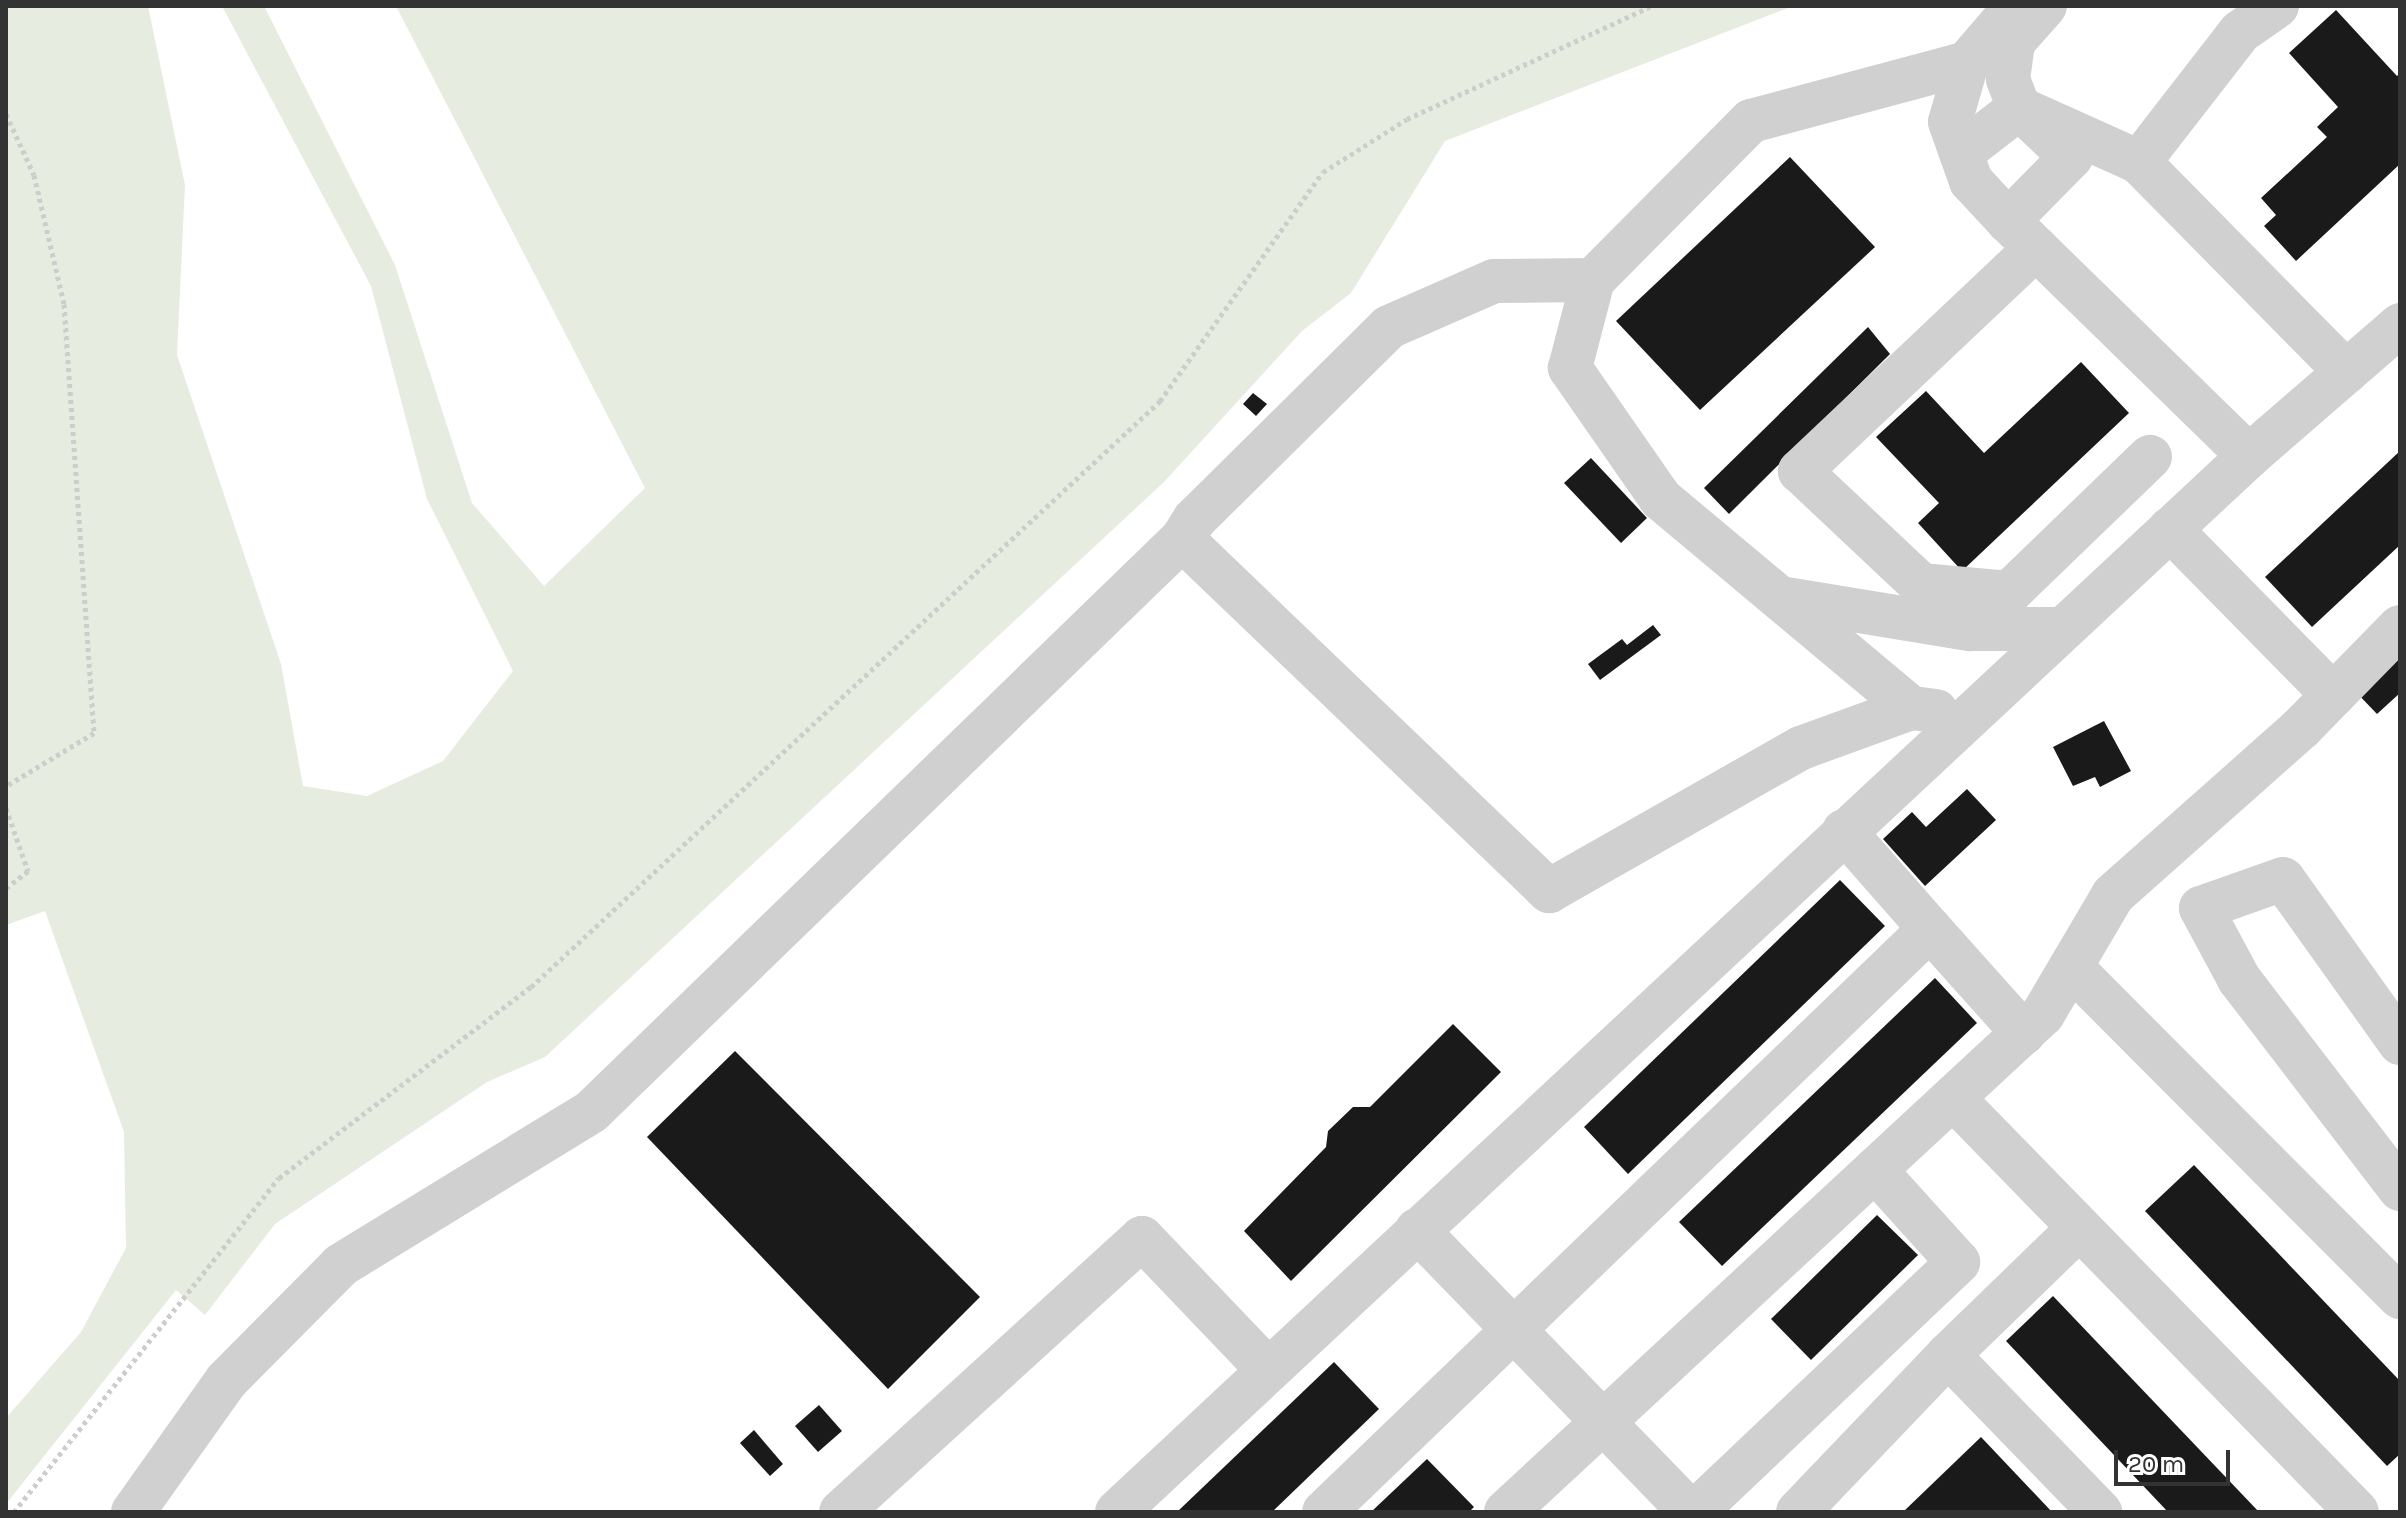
<!DOCTYPE html>
<html>
<head>
<meta charset="utf-8">
<style>
	body { margin:0 }
	#map { position:relative; width:2406px; height:1518px; overflow:hidden; background:#fff; font-family:Karla,sans-serif }
	div>[style] { position:absolute }
	[style*='--x'] { left:calc(var(--x)*1px); top:calc(var(--y)*1px); width:calc(var(--w)*1px); rotate:calc(var(--a)*1deg) }
	.green>* { inset:0; background:#e6ecdf }
	.building>* { inset:0; background:#1a1a1a }
	.path>* { height:5px; margin-top:-2.5px; transform-origin:0; background:repeating-linear-gradient(90deg,#cdcdcd 0 4px,transparent 0 8px) }
	.minor>* { height:44px; margin:-22px; padding:0 22px; transform-origin:22px; border-radius:22px; background:#d0d0d0 }
	span { translate:-50% -50%; white-space:nowrap; text-align:center; line-height:1.15; -webkit-text-stroke:8px #fff; paint-order:stroke }
	.frame { position:absolute; inset:0; border:8px solid #333; pointer-events:none }
	.scale { position:absolute; left:2114px; top:1450px; width:116px; height:36px; box-sizing:border-box; border:4px solid #333; border-top:0; padding-left:10px; font-size:24px; line-height:28px; white-space:nowrap; color:#333; -webkit-text-stroke:6px #fff; paint-order:stroke }
</style>
</head>
<body>
<div id="map">
	<div class="green">
		<i style="clip-path:polygon(6px 6px,148px 6px,185px 185px,177px 355px,281px 664px,303px 786px,367px 796px,443px 761px,513px 671px,427px 499px,371px 286px,222px 6px,264px 6px,395px 265px,472px 503px,544px 586px,645px 488px,396px 6px,1793px 6px,1445px 141px,1351px 293px,1302px 331px,1164px 482px,545px 1057px,487px 1082px,275px 1224px,205px 1315px,176px 1290px,6px 1504px,6px 1418px,81px 1332px,126px 1248px,124px 1132px,45px 911px,6px 925px)"></i>
	</div>
	<div class="building">
		<i style="clip-path:polygon(2336px 10px,2397px 76px,2400px 73px,2400px 164px,2296px 261px,2264px 226px,2276px 215px,2261px 198px,2327px 137px,2317px 127px,2338px 107px,2289px 53px)"></i>
		<i style="clip-path:polygon(1790px 157px,1875px 247px,1700px 410px,1616px 321px)"></i>
		<i style="clip-path:polygon(1868px 327px,1890px 354px,1729px 514px,1704px 488px)"></i>
		<i style="clip-path:polygon(2081px 362px,2129px 413px,1962px 571px,1918px 523px,1939px 503px,1876px 437px,1926px 391px,1984px 453px)"></i>
		<i style="clip-path:polygon(1253px 393px,1267px 404px,1256px 416px,1243px 404px)"></i>
		<i style="clip-path:polygon(2400px 451px,2400px 545px,2312px 627px,2265px 577px)"></i>
		<i style="clip-path:polygon(1591px 458px,1647px 518px,1621px 543px,1564px 483px)"></i>
		<i style="clip-path:polygon(1653px 625px,1661px 635px,1600px 680px,1588px 664px,1622px 639px,1627px 645px)"></i>
		<i style="clip-path:polygon(2400px 647px,2400px 693px,2377px 714px,2354px 690px)"></i>
		<i style="clip-path:polygon(2104px 721px,2131px 771px,2100px 787px,2095px 777px,2073px 786px,2053px 747px)"></i>
		<i style="clip-path:polygon(1967px 789px,1996px 820px,1925px 886px,1883px 839px,1912px 812px,1926px 827px)"></i>
		<i style="clip-path:polygon(1840px 880px,1885px 926px,1628px 1174px,1584px 1127px)"></i>
		<i style="clip-path:polygon(1935px 978px,1977px 1023px,1722px 1266px,1679px 1222px)"></i>
		<i style="clip-path:polygon(1453px 1024px,1501px 1072px,1291px 1281px,1244px 1231px,1326px 1147px,1328px 1131px,1353px 1107px,1370px 1107px)"></i>
		<i style="clip-path:polygon(735px 1051px,980px 1297px,888px 1389px,647px 1137px)"></i>
		<i style="clip-path:polygon(2194px 1165px,2400px 1381px,2400px 1454px,2387px 1466px,2145px 1211px)"></i>
		<i style="clip-path:polygon(1877px 1215px,1918px 1255px,1811px 1360px,1771px 1319px)"></i>
		<i style="clip-path:polygon(2053px 1296px,2259px 1512px,2168px 1512px,2006px 1341px)"></i>
		<i style="clip-path:polygon(1334px 1362px,1379px 1409px,1272px 1512px,1177px 1512px)"></i>
		<i style="clip-path:polygon(819px 1405px,842px 1431px,818px 1452px,795px 1426px)"></i>
		<i style="clip-path:polygon(754px 1430px,783px 1464px,770px 1476px,740px 1443px)"></i>
		<i style="clip-path:polygon(1981px 1437px,2052px 1512px,1903px 1512px)"></i>
		<i style="clip-path:polygon(1427px 1459px,1474px 1507px,1469px 1512px,1371px 1512px)"></i>
	</div>
	<div class="path">
		<i style="--x:6;--y:114;--w:67;--a:65.3"></i>
		<i style="--x:34;--y:175;--w:132;--a:76.9"></i>
		<i style="--x:64;--y:304;--w:430;--a:86"></i>
		<i style="--x:94;--y:733;--w:103;--a:148.9"></i>
		<i style="--x:6;--y:808;--w:67;--a:70.8"></i>
		<i style="--x:28;--y:871;--w:28;--a:142"></i>
		<i style="--x:14;--y:1512;--w:426;--a:-51.6"></i>
		<i style="--x:279;--y:1178;--w:316;--a:-37.2"></i>
		<i style="--x:531;--y:987;--w:860;--a:-42.97"></i>
		<i style="--x:1160;--y:401;--w:281;--a:-54.6"></i>
		<i style="--x:1323;--y:172;--w:99;--a:-32.2"></i>
		<i style="--x:1407;--y:119;--w:270;--a:-24.8"></i>
	</div>
	<div class="minor">
		<i style="--x:2016;--y:6;--w:75;--a:130.7"></i>
		<i style="--x:1967;--y:63;--w:61;--a:106.1"></i>
		<i style="--x:1950;--y:122;--w:63;--a:70.4"></i>
		<i style="--x:1971;--y:181;--w:54;--a:47.2"></i>
		<i style="--x:2008;--y:221;--w:90;--a:-45.5"></i>
		<i style="--x:2071;--y:157;--w:71;--a:-136.7"></i>
		<i style="--x:2019;--y:108;--w:31;--a:-111"></i>
		<i style="--x:2008;--y:79;--w:37;--a:-82"></i>
		<i style="--x:2013;--y:42;--w:48;--a:-48.4"></i>
		<i style="--x:2277;--y:6;--w:45;--a:144.9"></i>
		<i style="--x:2240;--y:32;--w:165;--a:127.8"></i>
		<i style="--x:2139;--y:162;--w:295;--a:45.4"></i>
		<i style="--x:1961;--y:153;--w:73;--a:-37.8"></i>
		<i style="--x:2019;--y:108;--w:132;--a:24.2"></i>
		<i style="--x:2036;--y:248;--w:325;--a:136.6"></i>
		<i style="--x:1800;--y:471;--w:166;--a:43.3"></i>
		<i style="--x:1921;--y:585;--w:88;--a:5.2"></i>
		<i style="--x:2009;--y:593;--w:196;--a:-44"></i>
		<i style="--x:1593;--y:280;--w:99;--a:179.4"></i>
		<i style="--x:1494;--y:281;--w:115;--a:156.3"></i>
		<i style="--x:1389;--y:327;--w:274;--a:135.3"></i>
		<i style="--x:1194;--y:520;--w:22;--a:122"></i>
		<i style="--x:1182;--y:539;--w:509;--a:43.8"></i>
		<i style="--x:1549;--y:891;--w:290;--a:-29.6"></i>
		<i style="--x:1801;--y:748;--w:117;--a:-20"></i>
		<i style="--x:2249;--y:456;--w:200;--a:-40.9"></i>
		<i style="--x:2170;--y:529;--w:233;--a:45.5"></i>
		<i style="--x:1780;--y:598;--w:193;--a:9.3"></i>
		<i style="--x:1970;--y:629;--w:92;--a:0"></i>
		<i style="--x:1936;--y:711;--w:25;--a:-173"></i>
		<i style="--x:1911;--y:708;--w:326;--a:-140.1"></i>
		<i style="--x:1661;--y:499;--w:160;--a:-124.8"></i>
		<i style="--x:1570;--y:368;--w:91;--a:-75.4"></i>
		<i style="--x:1593;--y:280;--w:224;--a:-45.2"></i>
		<i style="--x:1751;--y:121;--w:224;--a:-15"></i>
		<i style="--x:1844;--y:831;--w:130;--a:48.7"></i>
		<i style="--x:2071;--y:967;--w:466;--a:45.1"></i>
		<i style="--x:2400;--y:1043;--w:201;--a:-125.5"></i>
		<i style="--x:2283;--y:879;--w:87;--a:160.5"></i>
		<i style="--x:2201;--y:908;--w:81;--a:61.8"></i>
		<i style="--x:2239;--y:979;--w:265;--a:52.5"></i>
		<i style="--x:1953;--y:1098;--w:578;--a:45.7"></i>
		<i style="--x:1417;--y:1230;--w:392;--a:45.9"></i>
		<i style="--x:1948;--y:1355;--w:182;--a:-44.1"></i>
		<i style="--x:133;--y:1512;--w:161;--a:-54.6"></i>
		<i style="--x:226;--y:1381;--w:163;--a:-45.2"></i>
		<i style="--x:341;--y:1265;--w:294;--a:-31.5"></i>
		<i style="--x:592;--y:1111;--w:822;--a:-44.11"></i>
		<i style="--x:841;--y:1512;--w:407;--a:-42.3"></i>
		<i style="--x:1142;--y:1238;--w:182;--a:46.3"></i>
		<i style="--x:1117;--y:1512;--w:1548;--a:-43.01"></i>
		<i style="--x:2249;--y:456;--w:337;--a:-135.7"></i>
		<i style="--x:1324;--y:1512;--w:841;--a:-43.89"></i>
		<i style="--x:1930;--y:929;--w:140;--a:48.2"></i>
		<i style="--x:1506;--y:1512;--w:732;--a:-42.84"></i>
		<i style="--x:2043;--y:1014;--w:138;--a:-59.5"></i>
		<i style="--x:2113;--y:895;--w:253;--a:-41.6"></i>
		<i style="--x:2302;--y:727;--w:140;--a:-45.6"></i>
		<i style="--x:1695;--y:1512;--w:363;--a:-43.5"></i>
		<i style="--x:1958;--y:1262;--w:124;--a:-132.1"></i>
		<i style="--x:1798;--y:1512;--w:217;--a:-46.3"></i>
		<i style="--x:1948;--y:1355;--w:219;--a:45.9"></i>
	</div>
	<div class="frame"></div>
	<div class="scale">20 m</div>
</div>
</body>
</html>
